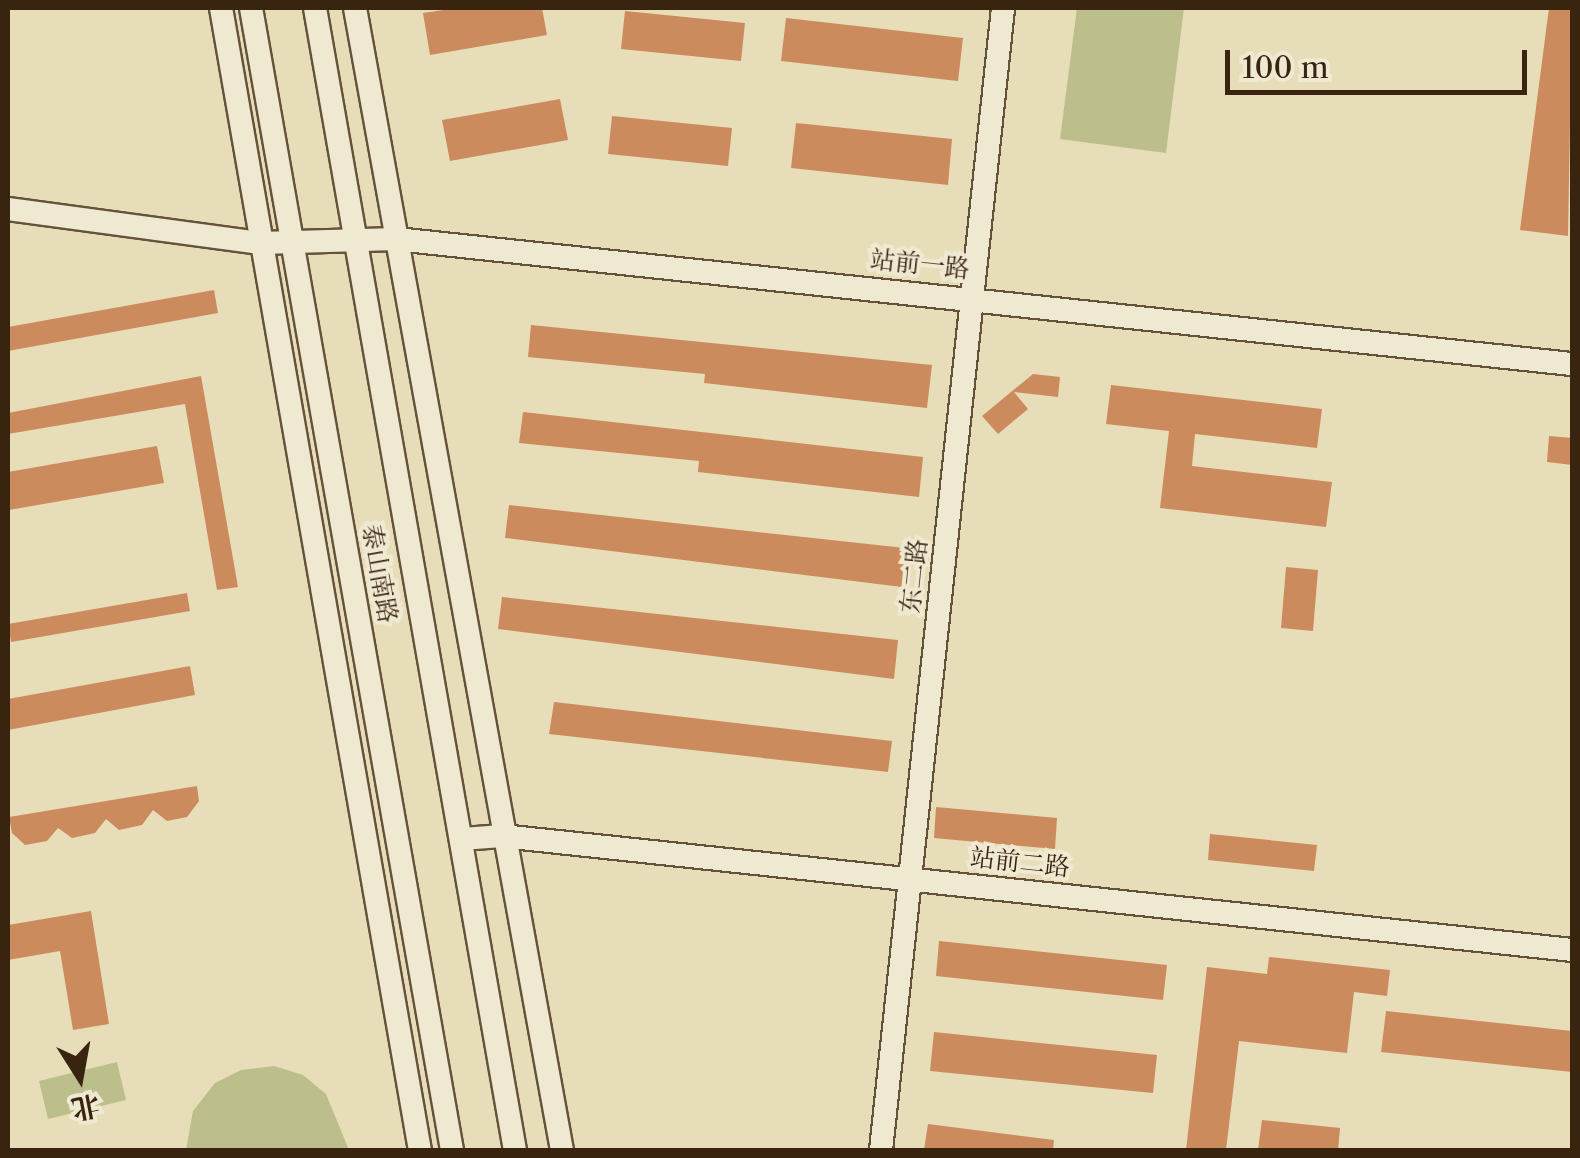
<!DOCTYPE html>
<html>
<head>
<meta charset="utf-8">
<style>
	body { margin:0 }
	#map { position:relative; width:1580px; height:1158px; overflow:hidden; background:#e8ddb9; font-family:"Libre Caslon Text","Noto Serif SC",serif }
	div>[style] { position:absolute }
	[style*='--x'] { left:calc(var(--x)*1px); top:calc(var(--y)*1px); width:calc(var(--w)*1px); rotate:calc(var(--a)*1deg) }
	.green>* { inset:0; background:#bcbf8b }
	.building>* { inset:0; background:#cc8b5d }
	.roads { filter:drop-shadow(2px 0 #65523a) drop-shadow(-2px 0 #65523a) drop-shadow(0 2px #65523a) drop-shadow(0 -2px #65523a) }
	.minor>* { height:22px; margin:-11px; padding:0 11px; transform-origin:11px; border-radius:11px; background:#f0e9d2 }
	span { translate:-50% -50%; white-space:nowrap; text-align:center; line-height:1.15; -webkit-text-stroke:8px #f0e9d2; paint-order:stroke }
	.street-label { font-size:25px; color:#39240f }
	.frame { position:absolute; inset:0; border:10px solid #39240f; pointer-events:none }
	.north { position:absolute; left:30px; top:1028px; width:100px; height:100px; -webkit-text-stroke:8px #f0e9d2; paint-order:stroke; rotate:169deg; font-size:28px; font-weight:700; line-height:40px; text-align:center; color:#39240f }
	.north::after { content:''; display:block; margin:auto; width:35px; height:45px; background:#39240f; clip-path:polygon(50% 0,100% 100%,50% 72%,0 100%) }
	.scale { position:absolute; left:1225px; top:50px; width:302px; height:45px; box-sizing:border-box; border:5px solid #39240f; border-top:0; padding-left:12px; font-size:30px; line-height:35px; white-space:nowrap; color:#39240f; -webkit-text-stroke:8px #f0e9d2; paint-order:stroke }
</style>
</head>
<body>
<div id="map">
	<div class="green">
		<i style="clip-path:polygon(1077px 8px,1184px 8px,1166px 153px,1060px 139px)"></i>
		<i style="clip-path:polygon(117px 1062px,126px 1100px,48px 1119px,39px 1081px)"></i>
		<i style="clip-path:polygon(274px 1066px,303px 1075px,326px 1094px,349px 1150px,186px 1150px,193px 1111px,215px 1083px,241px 1070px)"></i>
	</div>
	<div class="building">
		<i style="clip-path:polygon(457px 8px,542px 8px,547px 35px,430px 55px,423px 13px)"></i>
		<i style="clip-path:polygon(1549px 8px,1572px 8px,1568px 236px,1520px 230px)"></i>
		<i style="clip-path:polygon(625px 11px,745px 23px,741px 61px,621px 49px)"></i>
		<i style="clip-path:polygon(786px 18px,963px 38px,958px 81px,781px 61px)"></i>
		<i style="clip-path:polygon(560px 99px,568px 140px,450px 161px,442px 120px)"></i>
		<i style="clip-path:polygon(612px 116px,732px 128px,728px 166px,608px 154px)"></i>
		<i style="clip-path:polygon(796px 123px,952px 139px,948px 185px,791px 168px)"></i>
		<i style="clip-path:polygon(214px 290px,218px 313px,8px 351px,8px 327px)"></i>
		<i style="clip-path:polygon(531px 325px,932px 365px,927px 408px,704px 383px,705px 374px,528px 357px)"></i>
		<i style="clip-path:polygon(1033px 374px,1060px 377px,1058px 397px,1014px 392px,1028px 409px,998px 434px,982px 416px)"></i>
		<i style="clip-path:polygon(201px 376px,238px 587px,217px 590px,185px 404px,8px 434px,8px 413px)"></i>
		<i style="clip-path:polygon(1111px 385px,1322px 409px,1317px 448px,1195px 434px,1192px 466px,1332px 482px,1326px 527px,1160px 508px,1169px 431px,1106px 424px)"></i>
		<i style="clip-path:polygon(523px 412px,923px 457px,919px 497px,698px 472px,699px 461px,519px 443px)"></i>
		<i style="clip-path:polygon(1549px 436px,1572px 438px,1572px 465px,1547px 462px)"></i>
		<i style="clip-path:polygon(157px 446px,164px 483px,9px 510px,8px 472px)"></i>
		<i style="clip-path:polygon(509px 505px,914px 549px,910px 588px,505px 538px)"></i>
		<i style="clip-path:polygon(1286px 567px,1318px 570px,1313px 631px,1281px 628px)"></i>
		<i style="clip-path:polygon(187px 593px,190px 611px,11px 642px,8px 624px)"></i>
		<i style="clip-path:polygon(502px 597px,898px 640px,894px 679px,498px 629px)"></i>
		<i style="clip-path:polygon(190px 666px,195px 695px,8px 730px,8px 699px)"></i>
		<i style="clip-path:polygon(554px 702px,892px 741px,888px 772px,549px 734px)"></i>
		<i style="clip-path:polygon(197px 786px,199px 801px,187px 817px,167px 821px,153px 810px,142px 825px,119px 830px,106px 819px,95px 833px,72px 838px,58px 828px,47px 841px,25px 845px,12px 833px,9px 817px)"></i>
		<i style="clip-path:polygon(936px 807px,1057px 818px,1055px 849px,934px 838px)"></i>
		<i style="clip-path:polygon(1210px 834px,1317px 845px,1314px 871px,1208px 860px)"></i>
		<i style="clip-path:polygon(91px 911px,109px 1024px,73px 1030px,60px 951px,8px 960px,8px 925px)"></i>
		<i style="clip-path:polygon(939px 941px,1167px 965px,1163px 1000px,936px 976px)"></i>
		<i style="clip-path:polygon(1269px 957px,1390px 970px,1387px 996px,1354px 992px,1347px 1053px,1239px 1041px,1226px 1150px,1186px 1150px,1207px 967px,1267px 974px)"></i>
		<i style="clip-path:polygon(1386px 1011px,1572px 1031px,1572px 1072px,1381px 1052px)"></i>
		<i style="clip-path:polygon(934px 1032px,1157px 1055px,1153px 1093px,930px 1071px)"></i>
		<i style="clip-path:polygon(1262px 1120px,1340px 1128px,1338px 1150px,1258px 1150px)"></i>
		<i style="clip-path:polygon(928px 1124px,1054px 1140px,1053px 1150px,924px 1150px)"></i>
	</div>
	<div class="roads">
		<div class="minor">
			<i style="--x:221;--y:8;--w:1159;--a:80.12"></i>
			<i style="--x:251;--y:8;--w:1160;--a:80.02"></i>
			<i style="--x:315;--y:8;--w:1159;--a:80.07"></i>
			<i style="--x:355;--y:8;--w:1161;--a:79.73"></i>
			<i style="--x:8;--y:209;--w:255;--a:7.7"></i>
			<i style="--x:261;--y:243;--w:135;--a:-1.7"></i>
			<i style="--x:396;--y:239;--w:1183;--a:6.07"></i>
			<i style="--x:461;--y:839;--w:41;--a:-4.2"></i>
			<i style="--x:502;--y:836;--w:1076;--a:6.08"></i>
			<i style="--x:881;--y:1150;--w:1148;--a:-83.9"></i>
		</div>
	</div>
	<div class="street-label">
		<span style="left:920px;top:265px;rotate:6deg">站前一路</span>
		<span style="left:379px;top:574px;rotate:80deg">泰山南路</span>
		<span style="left:915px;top:576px;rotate:-84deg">东二路</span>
		<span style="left:1020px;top:863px;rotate:6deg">站前二路</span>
	</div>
	<div class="frame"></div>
	<div class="north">北</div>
	<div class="scale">100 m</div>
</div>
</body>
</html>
